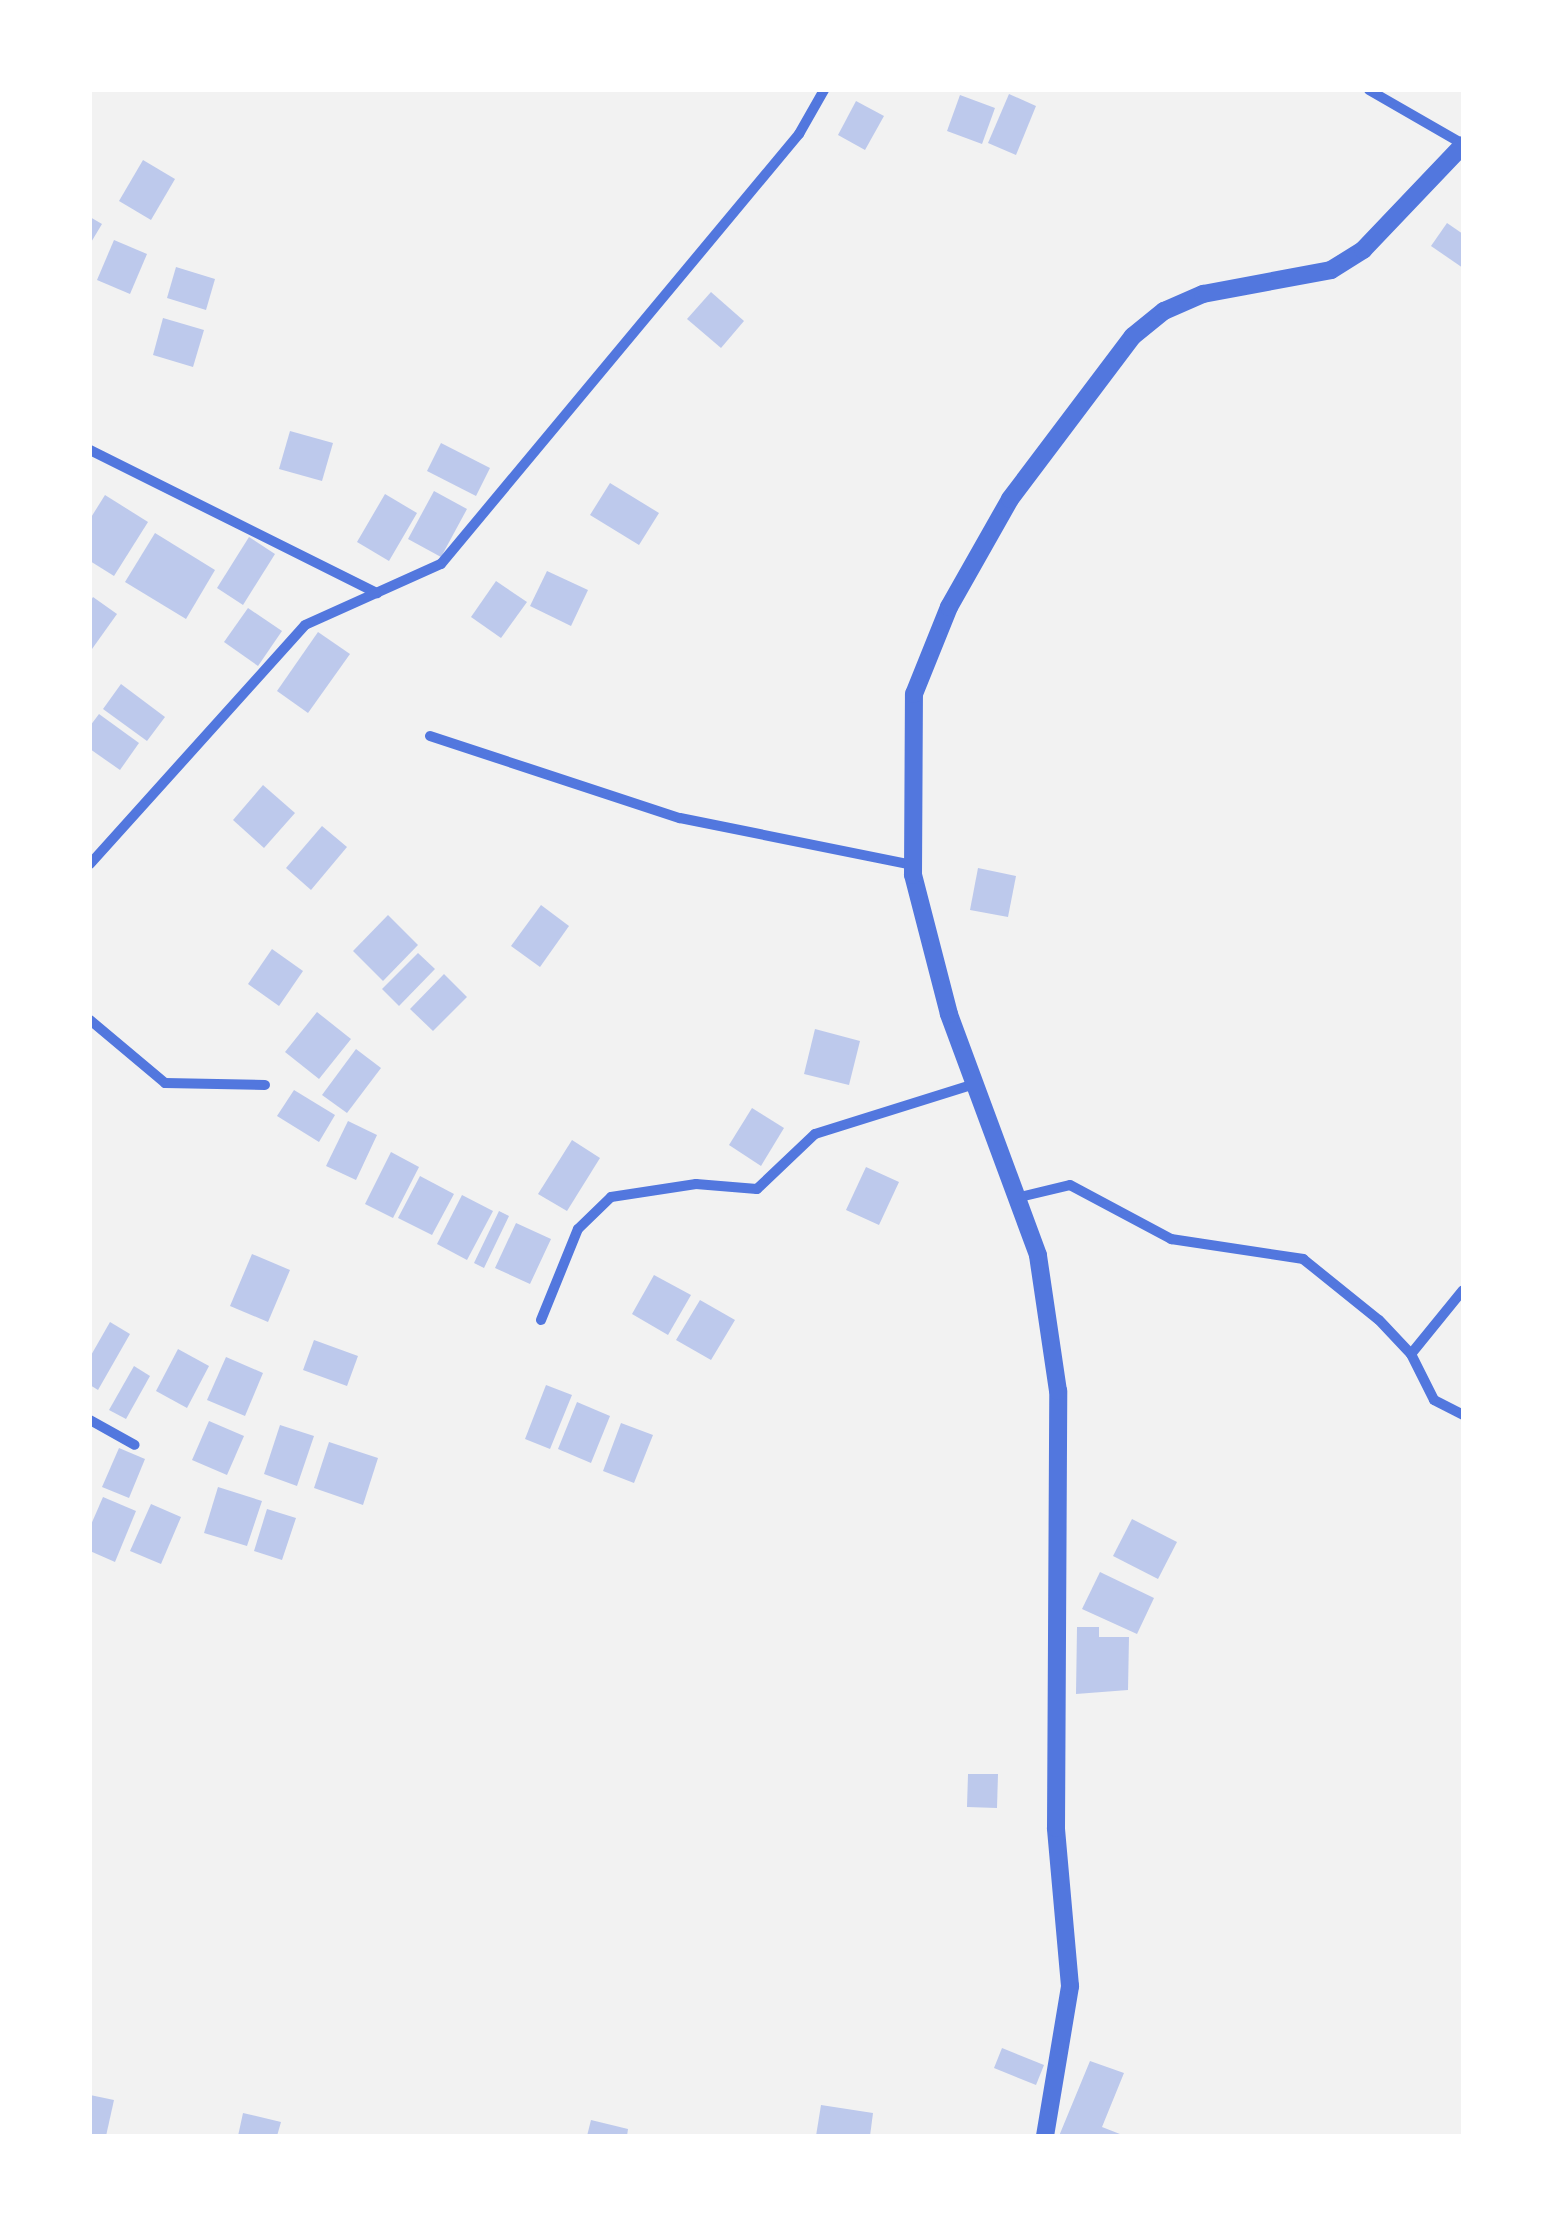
<!DOCTYPE html>
<html>
<head>
<meta charset="utf-8">
<style>
	body { margin:0 }
	#map { position:relative; width:1553px; height:2226px; overflow:hidden; background:#f2f2f2; font-family:"Noto Sans",sans-serif }
	div>[style] { position:absolute }
	[style*='--x'] { left:calc(var(--x)*1px); top:calc(var(--y)*1px); width:calc(var(--w)*1px); rotate:calc(var(--a)*1deg) }
	.building>* { inset:0; background:#bdc9ec }
	.minor>* { height:10px; margin:-5px; padding:0 5px; transform-origin:5px; border-radius:5px; background:#5277de }
	.tertiary>* { height:18px; margin:-9px; padding:0 9px; transform-origin:9px; border-radius:9px; background:#5277de }
	span { translate:-50% -50%; white-space:nowrap; text-align:center; line-height:1.15; -webkit-text-stroke:8px #fff; paint-order:stroke }
	.frame { position:absolute; inset:0; border:92px solid #fff; pointer-events:none }
</style>
</head>
<body>
<div id="map">
	<div class="building">
		<i style="clip-path:polygon(1009px 94px,1036px 106px,1016px 155px,988px 143px)"></i>
		<i style="clip-path:polygon(960px 95px,995px 108px,982px 144px,947px 131px)"></i>
		<i style="clip-path:polygon(856px 101px,884px 116px,865px 150px,838px 135px)"></i>
		<i style="clip-path:polygon(143px 160px,175px 179px,151px 220px,119px 201px)"></i>
		<i style="clip-path:polygon(90px 217px,102px 224px,90px 244px)"></i>
		<i style="clip-path:polygon(1447px 223px,1463px 234px,1463px 268px,1431px 246px)"></i>
		<i style="clip-path:polygon(114px 240px,147px 254px,130px 294px,97px 280px)"></i>
		<i style="clip-path:polygon(176px 267px,215px 279px,206px 310px,167px 298px)"></i>
		<i style="clip-path:polygon(711px 292px,744px 321px,721px 348px,687px 319px)"></i>
		<i style="clip-path:polygon(163px 318px,204px 330px,193px 367px,153px 355px)"></i>
		<i style="clip-path:polygon(290px 431px,333px 443px,322px 481px,279px 469px)"></i>
		<i style="clip-path:polygon(441px 443px,490px 468px,476px 496px,427px 471px)"></i>
		<i style="clip-path:polygon(610px 483px,659px 513px,639px 545px,590px 515px)"></i>
		<i style="clip-path:polygon(434px 491px,467px 509px,441px 557px,408px 539px)"></i>
		<i style="clip-path:polygon(385px 494px,417px 513px,389px 561px,357px 542px)"></i>
		<i style="clip-path:polygon(105px 495px,148px 522px,114px 576px,90px 561px,90px 519px)"></i>
		<i style="clip-path:polygon(155px 533px,215px 570px,186px 619px,125px 582px)"></i>
		<i style="clip-path:polygon(249px 537px,275px 554px,243px 605px,217px 588px)"></i>
		<i style="clip-path:polygon(547px 571px,588px 590px,571px 626px,530px 606px)"></i>
		<i style="clip-path:polygon(496px 581px,527px 602px,501px 638px,471px 617px)"></i>
		<i style="clip-path:polygon(93px 597px,117px 614px,92px 649px,90px 602px)"></i>
		<i style="clip-path:polygon(248px 608px,282px 631px,258px 666px,224px 642px)"></i>
		<i style="clip-path:polygon(318px 632px,350px 654px,308px 713px,277px 691px)"></i>
		<i style="clip-path:polygon(121px 684px,165px 717px,147px 741px,103px 709px)"></i>
		<i style="clip-path:polygon(99px 714px,139px 743px,120px 770px,90px 749px,90px 726px)"></i>
		<i style="clip-path:polygon(263px 785px,295px 813px,264px 848px,233px 820px)"></i>
		<i style="clip-path:polygon(322px 826px,347px 847px,311px 890px,286px 868px)"></i>
		<i style="clip-path:polygon(978px 868px,1016px 876px,1008px 917px,970px 910px)"></i>
		<i style="clip-path:polygon(541px 905px,569px 926px,540px 967px,511px 946px)"></i>
		<i style="clip-path:polygon(388px 915px,418px 945px,383px 981px,353px 951px)"></i>
		<i style="clip-path:polygon(272px 949px,303px 971px,279px 1006px,248px 984px)"></i>
		<i style="clip-path:polygon(418px 953px,435px 969px,399px 1006px,382px 989px)"></i>
		<i style="clip-path:polygon(444px 974px,467px 997px,433px 1031px,410px 1009px)"></i>
		<i style="clip-path:polygon(317px 1012px,351px 1039px,319px 1079px,285px 1052px)"></i>
		<i style="clip-path:polygon(815px 1029px,860px 1041px,849px 1085px,804px 1074px)"></i>
		<i style="clip-path:polygon(356px 1049px,381px 1068px,347px 1113px,322px 1095px)"></i>
		<i style="clip-path:polygon(294px 1090px,335px 1115px,319px 1142px,277px 1116px)"></i>
		<i style="clip-path:polygon(752px 1108px,784px 1128px,761px 1166px,729px 1145px)"></i>
		<i style="clip-path:polygon(348px 1121px,377px 1135px,356px 1180px,326px 1166px)"></i>
		<i style="clip-path:polygon(572px 1140px,600px 1158px,567px 1211px,538px 1194px)"></i>
		<i style="clip-path:polygon(391px 1152px,419px 1167px,393px 1218px,365px 1204px)"></i>
		<i style="clip-path:polygon(866px 1167px,899px 1182px,879px 1225px,846px 1210px)"></i>
		<i style="clip-path:polygon(420px 1176px,454px 1194px,432px 1235px,398px 1218px)"></i>
		<i style="clip-path:polygon(462px 1195px,493px 1211px,467px 1260px,437px 1244px)"></i>
		<i style="clip-path:polygon(499px 1211px,509px 1216px,484px 1268px,474px 1263px)"></i>
		<i style="clip-path:polygon(516px 1223px,551px 1239px,530px 1284px,495px 1268px)"></i>
		<i style="clip-path:polygon(252px 1254px,290px 1270px,268px 1322px,230px 1306px)"></i>
		<i style="clip-path:polygon(654px 1275px,691px 1295px,668px 1335px,632px 1314px)"></i>
		<i style="clip-path:polygon(700px 1300px,735px 1320px,711px 1360px,676px 1340px)"></i>
		<i style="clip-path:polygon(110px 1322px,130px 1334px,98px 1390px,90px 1385px,90px 1357px)"></i>
		<i style="clip-path:polygon(314px 1340px,358px 1356px,347px 1386px,303px 1370px)"></i>
		<i style="clip-path:polygon(178px 1349px,209px 1366px,187px 1408px,156px 1391px)"></i>
		<i style="clip-path:polygon(226px 1357px,263px 1373px,245px 1416px,207px 1400px)"></i>
		<i style="clip-path:polygon(134px 1366px,150px 1376px,126px 1419px,109px 1410px)"></i>
		<i style="clip-path:polygon(546px 1385px,572px 1395px,550px 1449px,525px 1439px)"></i>
		<i style="clip-path:polygon(577px 1402px,610px 1416px,591px 1463px,558px 1449px)"></i>
		<i style="clip-path:polygon(209px 1421px,244px 1436px,227px 1475px,192px 1460px)"></i>
		<i style="clip-path:polygon(621px 1423px,653px 1435px,634px 1483px,603px 1471px)"></i>
		<i style="clip-path:polygon(280px 1425px,314px 1436px,297px 1486px,264px 1474px)"></i>
		<i style="clip-path:polygon(329px 1442px,378px 1458px,363px 1505px,314px 1488px)"></i>
		<i style="clip-path:polygon(119px 1448px,145px 1459px,129px 1498px,102px 1487px)"></i>
		<i style="clip-path:polygon(218px 1487px,262px 1501px,247px 1546px,204px 1533px)"></i>
		<i style="clip-path:polygon(103px 1497px,136px 1511px,115px 1562px,90px 1551px,90px 1527px)"></i>
		<i style="clip-path:polygon(151px 1504px,181px 1517px,161px 1564px,130px 1551px)"></i>
		<i style="clip-path:polygon(267px 1509px,296px 1518px,282px 1560px,254px 1551px)"></i>
		<i style="clip-path:polygon(1132px 1519px,1177px 1542px,1158px 1579px,1113px 1556px)"></i>
		<i style="clip-path:polygon(1100px 1572px,1154px 1598px,1137px 1634px,1082px 1609px)"></i>
		<i style="clip-path:polygon(1077px 1627px,1099px 1627px,1099px 1637px,1129px 1637px,1128px 1690px,1076px 1694px)"></i>
		<i style="clip-path:polygon(968px 1774px,998px 1774px,997px 1808px,967px 1807px)"></i>
		<i style="clip-path:polygon(1002px 2048px,1044px 2065px,1036px 2085px,994px 2068px)"></i>
		<i style="clip-path:polygon(1090px 2061px,1124px 2073px,1102px 2127px,1125px 2136px,1059px 2136px)"></i>
		<i style="clip-path:polygon(90px 2095px,114px 2100px,106px 2136px,90px 2136px)"></i>
		<i style="clip-path:polygon(821px 2105px,873px 2113px,870px 2136px,816px 2136px)"></i>
		<i style="clip-path:polygon(243px 2113px,281px 2122px,277px 2136px,238px 2136px)"></i>
		<i style="clip-path:polygon(591px 2120px,628px 2129px,627px 2136px,587px 2136px)"></i>
	</div>
	<div class="minor">
		<i style="--x:1369;--y:90;--w:108;--a:29.9"></i>
		<i style="--x:90;--y:450;--w:321;--a:26.5"></i>
		<i style="--x:430;--y:736;--w:263;--a:18.2"></i>
		<i style="--x:680;--y:818;--w:238;--a:11.4"></i>
		<i style="--x:90;--y:864;--w:321;--a:-48"></i>
		<i style="--x:305;--y:625;--w:149;--a:-24.2"></i>
		<i style="--x:441;--y:564;--w:560;--a:-50.22"></i>
		<i style="--x:799;--y:134;--w:51;--a:-60.4"></i>
		<i style="--x:90;--y:1020;--w:98;--a:40"></i>
		<i style="--x:165;--y:1083;--w:100;--a:1.1"></i>
		<i style="--x:1020;--y:1197;--w:51;--a:-13.5"></i>
		<i style="--x:1070;--y:1185;--w:115;--a:28.1"></i>
		<i style="--x:1171;--y:1239;--w:134;--a:8.6"></i>
		<i style="--x:1303;--y:1259;--w:97;--a:38.8"></i>
		<i style="--x:1379;--y:1320;--w:47;--a:46.7"></i>
		<i style="--x:1411;--y:1354;--w:51;--a:63.4"></i>
		<i style="--x:1434;--y:1400;--w:33;--a:27"></i>
		<i style="--x:541;--y:1320;--w:98;--a:-67.9"></i>
		<i style="--x:578;--y:1229;--w:46;--a:-44.1"></i>
		<i style="--x:611;--y:1197;--w:86;--a:-8.7"></i>
		<i style="--x:696;--y:1184;--w:61;--a:4.7"></i>
		<i style="--x:757;--y:1189;--w:80;--a:-43.5"></i>
		<i style="--x:815;--y:1134;--w:168;--a:-17.4"></i>
		<i style="--x:1411;--y:1354;--w:82;--a:-50.9"></i>
		<i style="--x:90;--y:1420;--w:51;--a:29.1"></i>
	</div>
	<div class="tertiary">
		<i style="--x:1045;--y:2136;--w:152;--a:-80.5"></i>
		<i style="--x:1070;--y:1986;--w:159;--a:-95.1"></i>
		<i style="--x:1056;--y:1828;--w:437;--a:-89.7"></i>
		<i style="--x:1058;--y:1391;--w:137;--a:-98.4"></i>
		<i style="--x:1038;--y:1255;--w:257;--a:-110.3"></i>
		<i style="--x:949;--y:1014;--w:144;--a:-104.5"></i>
		<i style="--x:913;--y:875;--w:181;--a:-89.7"></i>
		<i style="--x:914;--y:694;--w:94;--a:-68.1"></i>
		<i style="--x:949;--y:607;--w:124;--a:-60.5"></i>
		<i style="--x:1010;--y:499;--w:204;--a:-53"></i>
		<i style="--x:1133;--y:336;--w:40;--a:-39"></i>
		<i style="--x:1164;--y:311;--w:43;--a:-23.6"></i>
		<i style="--x:1203;--y:294;--w:130;--a:-10.6"></i>
		<i style="--x:1331;--y:270;--w:38;--a:-32"></i>
		<i style="--x:1363;--y:250;--w:145;--a:-46.4"></i>
	</div>
	<div class="frame"></div>
</div>
</body>
</html>
